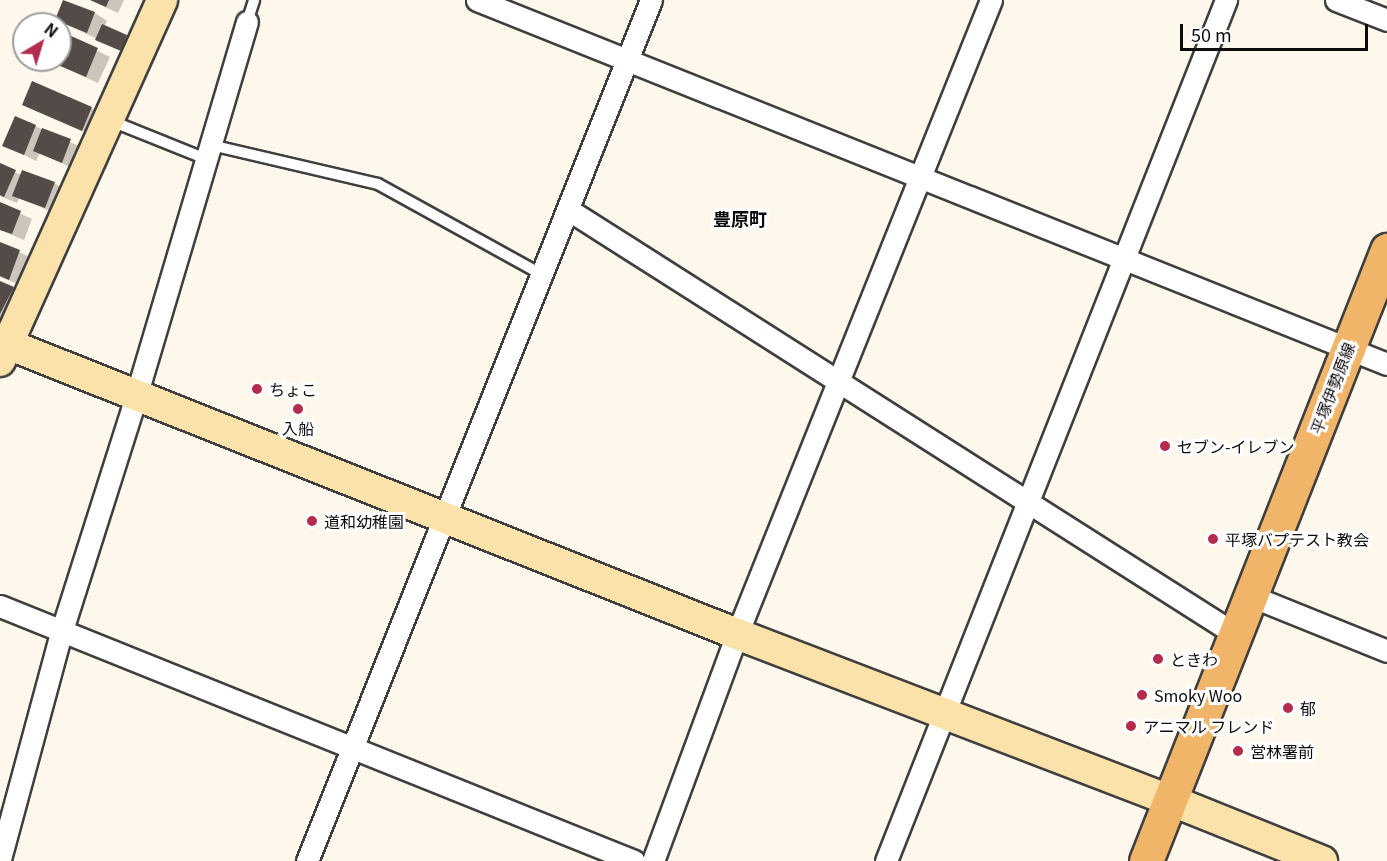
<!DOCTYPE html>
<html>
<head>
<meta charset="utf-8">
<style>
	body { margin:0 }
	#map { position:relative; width:1387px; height:861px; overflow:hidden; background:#fef7eb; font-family:Georgia,"Noto Sans JP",serif }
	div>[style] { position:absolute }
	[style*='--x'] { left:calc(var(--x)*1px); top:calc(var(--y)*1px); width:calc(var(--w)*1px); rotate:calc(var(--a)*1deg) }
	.shadow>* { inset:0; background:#0003 }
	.building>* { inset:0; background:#544b49 }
	.roads { filter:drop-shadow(2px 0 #3f3f3f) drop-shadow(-2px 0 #3f3f3f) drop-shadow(0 2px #3f3f3f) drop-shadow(0 -2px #3f3f3f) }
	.lane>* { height:10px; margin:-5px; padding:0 5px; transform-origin:5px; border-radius:5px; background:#fff }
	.street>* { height:21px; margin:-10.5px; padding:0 10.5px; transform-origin:10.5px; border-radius:10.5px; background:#fff }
	.secondary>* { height:30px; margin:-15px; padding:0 15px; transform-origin:15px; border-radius:15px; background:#fae2aa }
	.primary>* { height:33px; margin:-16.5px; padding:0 16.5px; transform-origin:16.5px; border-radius:16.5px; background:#f1b569 }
	.dots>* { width:16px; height:16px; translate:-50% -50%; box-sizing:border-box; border:3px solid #fff; border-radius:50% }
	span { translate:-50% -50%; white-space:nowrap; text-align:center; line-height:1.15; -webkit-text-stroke:6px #fff; paint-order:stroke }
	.street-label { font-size:16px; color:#0c0c0c }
	.poi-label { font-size:16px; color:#0c0c0c }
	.left { translate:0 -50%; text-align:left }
	.neighbourhood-label { font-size:18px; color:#0c0c0c; font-weight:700 }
	.north { position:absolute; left:12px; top:12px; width:60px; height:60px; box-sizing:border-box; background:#fff; border:2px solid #9e9e9e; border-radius:50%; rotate:38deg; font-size:16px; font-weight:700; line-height:24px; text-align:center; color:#0c0c0c }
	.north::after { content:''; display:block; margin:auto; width:21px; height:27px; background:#b32c4d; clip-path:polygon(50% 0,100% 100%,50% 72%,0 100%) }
	.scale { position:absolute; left:1180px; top:24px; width:188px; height:27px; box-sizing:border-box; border:3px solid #0c0c0c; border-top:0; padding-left:8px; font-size:18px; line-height:21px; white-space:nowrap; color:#0c0c0c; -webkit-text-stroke:4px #fff; paint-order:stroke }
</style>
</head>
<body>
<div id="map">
	<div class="shadow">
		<i style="clip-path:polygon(90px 0,124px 0,118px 13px)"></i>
		<i style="clip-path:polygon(64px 1px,95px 13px,107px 21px,104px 27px,132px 40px,127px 53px,57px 20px)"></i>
		<i style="clip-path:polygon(60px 33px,110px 57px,98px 83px,48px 60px,60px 60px)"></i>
		<i style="clip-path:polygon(24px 104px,91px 108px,103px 115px,94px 136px)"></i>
		<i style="clip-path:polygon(35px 126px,83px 148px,74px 169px,40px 153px,36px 161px,4px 145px)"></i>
		<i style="clip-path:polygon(0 165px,21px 175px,54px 183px,66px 190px,57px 214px,19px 198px,17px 203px,0 196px)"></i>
		<i style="clip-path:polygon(0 204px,32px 219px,24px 240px,0 230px)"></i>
		<i style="clip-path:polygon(0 243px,32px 258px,21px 285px,0 277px)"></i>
		<i style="clip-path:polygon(0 282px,25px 295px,0 325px)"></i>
	</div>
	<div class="building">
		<i style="clip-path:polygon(63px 0,95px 12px,87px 33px,55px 20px)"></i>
		<i style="clip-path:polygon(90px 0,109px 0,106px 7px)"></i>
		<i style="clip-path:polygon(102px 24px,127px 35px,121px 51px,95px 40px)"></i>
		<i style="clip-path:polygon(60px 31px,98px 48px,86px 77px,46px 60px,60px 60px)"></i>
		<i style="clip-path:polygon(32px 81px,92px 107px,82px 131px,22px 105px)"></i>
		<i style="clip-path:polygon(15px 116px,36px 125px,24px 155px,2px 146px)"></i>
		<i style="clip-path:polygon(42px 128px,71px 139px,62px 163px,33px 151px)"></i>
		<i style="clip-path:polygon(0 163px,16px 170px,4px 197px,0 195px)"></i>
		<i style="clip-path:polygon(22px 170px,55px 182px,45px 208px,12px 196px)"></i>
		<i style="clip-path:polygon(0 202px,21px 211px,12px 234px,0 230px)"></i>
		<i style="clip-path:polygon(0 242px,20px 250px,9px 280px,0 276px)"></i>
		<i style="clip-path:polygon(0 281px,14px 287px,0 314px)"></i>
	</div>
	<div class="roads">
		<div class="lane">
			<i style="--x:247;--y:22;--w:23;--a:-72"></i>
			<i style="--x:109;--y:120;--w:105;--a:21.9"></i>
			<i style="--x:211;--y:145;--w:171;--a:13.1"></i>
			<i style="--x:378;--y:184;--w:186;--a:28.9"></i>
		</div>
		<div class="street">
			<i style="--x:477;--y:0;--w:980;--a:21.8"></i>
			<i style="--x:1336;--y:0;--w:55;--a:21.4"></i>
			<i style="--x:569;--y:210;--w:790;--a:32.48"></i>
			<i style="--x:1251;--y:596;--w:147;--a:22"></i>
			<i style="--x:0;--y:606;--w:683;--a:21.91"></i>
			<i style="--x:0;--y:859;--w:237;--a:-74.9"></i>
			<i style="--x:62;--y:630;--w:249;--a:-72.4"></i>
			<i style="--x:137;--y:393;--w:387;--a:-73.5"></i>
			<i style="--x:307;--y:861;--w:927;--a:-68.22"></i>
			<i style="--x:653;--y:861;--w:242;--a:-69.7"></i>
			<i style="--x:737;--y:634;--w:683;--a:-68.17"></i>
			<i style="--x:886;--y:861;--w:926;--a:-68.45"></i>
		</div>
		<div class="secondary">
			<i style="--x:0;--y:341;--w:793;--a:21.68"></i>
			<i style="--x:737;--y:634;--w:464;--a:21"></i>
			<i style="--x:1170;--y:800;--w:164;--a:21.9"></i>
			<i style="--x:0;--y:361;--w:396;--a:-65.8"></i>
		</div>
		<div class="primary">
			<i style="--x:1146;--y:861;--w:657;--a:-68.47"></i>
		</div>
	</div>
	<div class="dots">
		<i style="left:257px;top:389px;background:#b32c4d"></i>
		<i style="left:298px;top:409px;background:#b32c4d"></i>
		<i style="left:1165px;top:446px;background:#b32c4d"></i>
		<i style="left:312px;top:521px;background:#b32c4d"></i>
		<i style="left:1213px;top:539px;background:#b32c4d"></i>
		<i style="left:1158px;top:659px;background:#b32c4d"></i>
		<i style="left:1142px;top:695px;background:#b32c4d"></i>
		<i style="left:1288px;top:708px;background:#b32c4d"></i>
		<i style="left:1131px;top:726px;background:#b32c4d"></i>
		<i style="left:1238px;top:751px;background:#b32c4d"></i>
	</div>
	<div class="street-label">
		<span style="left:1332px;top:388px;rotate:-69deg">平塚伊勢原線</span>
	</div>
	<div class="poi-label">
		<span class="left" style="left:269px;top:389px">ちょこ</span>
		<span style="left:298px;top:428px">入船</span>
		<span class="left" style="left:1177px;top:446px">セブン-イレブン</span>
		<span class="left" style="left:324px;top:521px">道和幼稚園</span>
		<span class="left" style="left:1225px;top:539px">平塚バプテスト教会</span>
		<span class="left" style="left:1170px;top:659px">ときわ</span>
		<span class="left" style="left:1154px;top:695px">Smoky Woo</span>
		<span class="left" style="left:1300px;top:708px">郁</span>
		<span class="left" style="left:1143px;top:726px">アニマル フレンド</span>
		<span class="left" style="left:1250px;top:751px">営林署前</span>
	</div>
	<div class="neighbourhood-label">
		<span style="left:740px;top:218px">豊原町</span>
	</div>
	<div class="north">N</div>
	<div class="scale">50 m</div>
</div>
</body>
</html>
